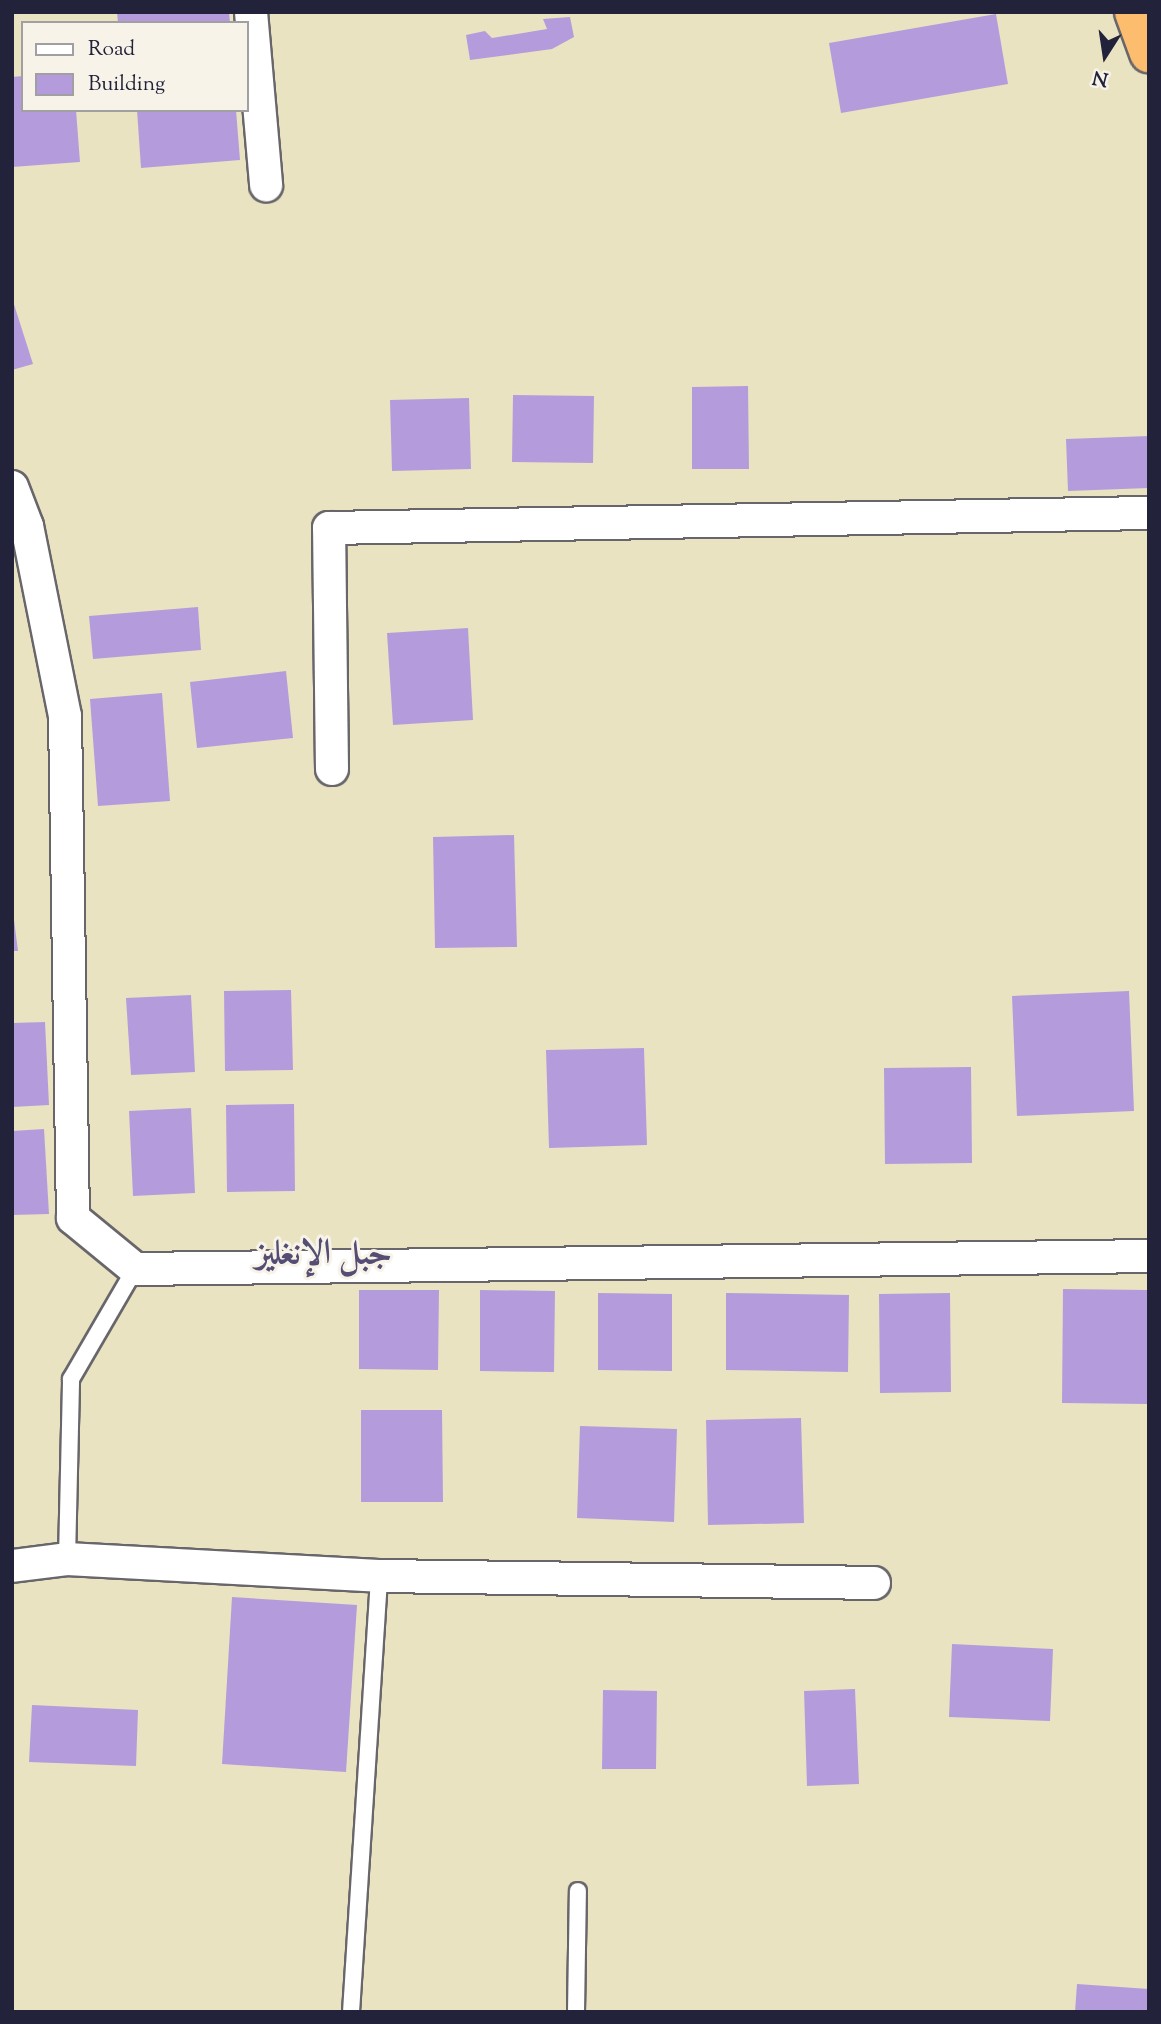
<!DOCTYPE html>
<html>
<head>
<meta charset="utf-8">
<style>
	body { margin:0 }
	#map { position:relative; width:1161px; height:2024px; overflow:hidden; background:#e9e3c2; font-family:"Sorts Mill Goudy",Amiri,serif }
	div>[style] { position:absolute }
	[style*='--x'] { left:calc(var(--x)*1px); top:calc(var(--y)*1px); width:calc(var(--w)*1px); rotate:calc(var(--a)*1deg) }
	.building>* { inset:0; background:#b49cdc }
	.roads { filter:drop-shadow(2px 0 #68666a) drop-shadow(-2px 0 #68666a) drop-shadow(0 2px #68666a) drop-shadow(0 -2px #68666a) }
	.lane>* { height:16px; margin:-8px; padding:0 8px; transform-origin:8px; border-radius:8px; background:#fff }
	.street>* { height:32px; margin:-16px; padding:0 16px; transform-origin:16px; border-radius:16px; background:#fff }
	.highway>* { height:38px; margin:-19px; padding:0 19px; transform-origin:19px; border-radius:19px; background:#fcbd6f }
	span { translate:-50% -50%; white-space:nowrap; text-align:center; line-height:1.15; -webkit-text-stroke:6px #f7f3e8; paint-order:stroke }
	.district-label { font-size:35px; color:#554d73; font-weight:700 }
	.frame { position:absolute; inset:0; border:14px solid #22223b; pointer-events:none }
	.legend { position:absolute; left:21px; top:21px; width:228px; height:91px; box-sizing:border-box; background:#f7f3e8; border:2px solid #a29fa3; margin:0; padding:9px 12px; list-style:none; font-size:21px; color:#22223b }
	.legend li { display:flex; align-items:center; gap:14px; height:35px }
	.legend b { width:35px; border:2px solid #a29fa3 }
	.north { position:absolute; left:1070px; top:21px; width:70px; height:70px; -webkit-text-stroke:5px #f7f3e8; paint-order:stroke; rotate:192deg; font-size:19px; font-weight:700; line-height:28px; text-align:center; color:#22223b }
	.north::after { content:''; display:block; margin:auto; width:24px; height:32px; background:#22223b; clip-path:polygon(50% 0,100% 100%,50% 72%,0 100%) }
</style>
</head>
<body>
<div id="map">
	<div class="building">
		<i style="clip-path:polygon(117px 12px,229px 12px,230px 23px,118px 23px)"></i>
		<i style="clip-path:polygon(996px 14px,1008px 84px,841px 113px,829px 43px)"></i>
		<i style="clip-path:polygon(570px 17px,574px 37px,552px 49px,470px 60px,466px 35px,485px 31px,492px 38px,547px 29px,543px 19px)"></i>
		<i style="clip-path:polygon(23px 76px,23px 110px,76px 110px,80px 162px,12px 167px,12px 77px)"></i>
		<i style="clip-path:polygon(137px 110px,236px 110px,240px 160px,141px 168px)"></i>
		<i style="clip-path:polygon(12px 298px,33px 364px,12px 370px)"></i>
		<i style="clip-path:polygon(748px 386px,749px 469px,692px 469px,692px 387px)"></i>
		<i style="clip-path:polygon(513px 395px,594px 396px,593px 463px,512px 462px)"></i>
		<i style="clip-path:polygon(469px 398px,471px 469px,392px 471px,390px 400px)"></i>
		<i style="clip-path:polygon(1149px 436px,1149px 488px,1068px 491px,1066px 439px)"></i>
		<i style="clip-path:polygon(198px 607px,201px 650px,93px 659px,89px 616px)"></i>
		<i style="clip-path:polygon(468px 628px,473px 720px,393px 725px,387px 633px)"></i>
		<i style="clip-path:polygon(286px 671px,293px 738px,197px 748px,190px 682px)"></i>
		<i style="clip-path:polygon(162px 693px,170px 801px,98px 806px,90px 699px)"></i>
		<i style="clip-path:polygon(514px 835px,517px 947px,435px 948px,433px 837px)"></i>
		<i style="clip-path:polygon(12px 904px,18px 951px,12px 951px)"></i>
		<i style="clip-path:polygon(291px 990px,293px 1070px,225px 1071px,224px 991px)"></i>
		<i style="clip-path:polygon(1129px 991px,1134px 1111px,1017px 1116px,1012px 996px)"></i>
		<i style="clip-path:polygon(191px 995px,195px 1072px,131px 1075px,126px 998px)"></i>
		<i style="clip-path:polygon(45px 1022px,49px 1105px,12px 1107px,12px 1023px)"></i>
		<i style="clip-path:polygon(644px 1048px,647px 1145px,549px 1148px,546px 1050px)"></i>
		<i style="clip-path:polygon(971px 1067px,972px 1163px,885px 1164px,884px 1068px)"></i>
		<i style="clip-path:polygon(294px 1104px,295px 1191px,227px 1192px,226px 1105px)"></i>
		<i style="clip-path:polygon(191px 1108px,195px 1193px,133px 1196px,129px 1111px)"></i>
		<i style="clip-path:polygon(44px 1129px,49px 1214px,12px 1215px,12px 1131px)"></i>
		<i style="clip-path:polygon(1063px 1289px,1147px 1290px,1147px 1404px,1062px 1403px)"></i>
		<i style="clip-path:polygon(359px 1290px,439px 1290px,438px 1370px,359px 1369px)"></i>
		<i style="clip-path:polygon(480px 1290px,555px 1291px,554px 1372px,480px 1371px)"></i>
		<i style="clip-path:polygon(598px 1293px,672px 1294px,672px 1371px,598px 1370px)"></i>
		<i style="clip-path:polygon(726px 1293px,849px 1295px,848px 1372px,726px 1370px)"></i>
		<i style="clip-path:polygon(950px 1293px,951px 1392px,880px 1393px,879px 1294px)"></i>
		<i style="clip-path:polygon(361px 1410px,442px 1410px,443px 1502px,361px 1502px)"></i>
		<i style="clip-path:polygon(801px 1418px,804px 1523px,708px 1525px,706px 1420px)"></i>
		<i style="clip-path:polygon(580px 1426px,677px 1429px,674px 1522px,577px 1518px)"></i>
		<i style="clip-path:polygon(232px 1597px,357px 1605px,346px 1772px,222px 1764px)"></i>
		<i style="clip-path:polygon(952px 1644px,1053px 1649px,1050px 1721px,949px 1717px)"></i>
		<i style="clip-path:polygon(855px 1689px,859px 1784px,807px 1786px,804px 1691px)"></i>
		<i style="clip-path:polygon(603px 1690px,657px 1691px,656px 1769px,602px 1769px)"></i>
		<i style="clip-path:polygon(32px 1705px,138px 1710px,136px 1766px,29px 1762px)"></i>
		<i style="clip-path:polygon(1077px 1984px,1149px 1989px,1149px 2012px,1075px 2012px)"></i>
	</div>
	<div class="roads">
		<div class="lane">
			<i style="--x:67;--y:1559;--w:180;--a:-88.7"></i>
			<i style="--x:71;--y:1379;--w:127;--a:-59.8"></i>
			<i style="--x:351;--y:2012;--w:437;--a:-86.3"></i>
			<i style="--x:576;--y:2012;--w:121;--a:-89.1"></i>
		</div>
		<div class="street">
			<i style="--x:251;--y:12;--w:174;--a:85"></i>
			<i style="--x:12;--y:487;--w:42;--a:69"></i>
			<i style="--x:27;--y:526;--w:194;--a:78.7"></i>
			<i style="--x:65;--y:716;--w:502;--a:89.09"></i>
			<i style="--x:73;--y:1218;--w:80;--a:39.4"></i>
			<i style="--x:135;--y:1269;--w:1014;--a:-0.73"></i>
			<i style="--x:332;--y:769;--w:241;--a:-90.7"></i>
			<i style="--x:329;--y:528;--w:820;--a:-1.05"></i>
			<i style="--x:12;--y:1566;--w:55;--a:-7.3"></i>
			<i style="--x:67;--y:1559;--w:312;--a:3.1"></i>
			<i style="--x:379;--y:1576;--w:495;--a:0.8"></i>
		</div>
		<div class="highway">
			<i style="--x:1134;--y:12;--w:44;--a:69.9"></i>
		</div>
	</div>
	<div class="district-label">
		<span style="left:324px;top:1255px">جبل الإنغليز</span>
	</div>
	<div class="frame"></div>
	<ul class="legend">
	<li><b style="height:9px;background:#fff"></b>Road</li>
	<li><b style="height:19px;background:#b49cdc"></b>Building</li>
	</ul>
	<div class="north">N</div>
</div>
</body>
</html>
